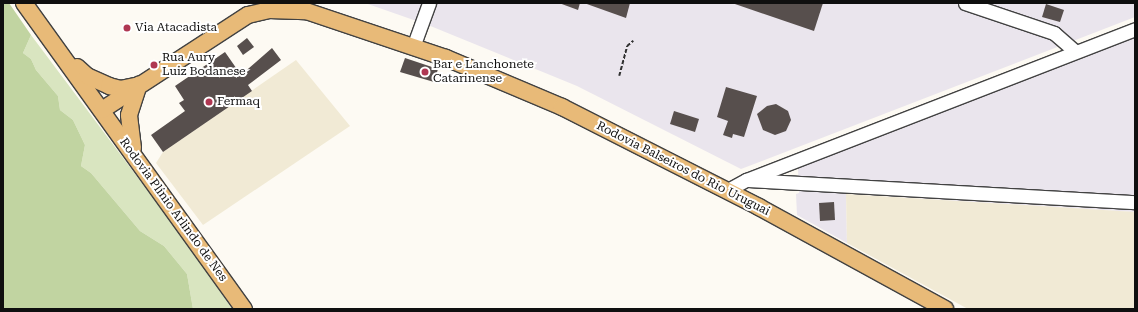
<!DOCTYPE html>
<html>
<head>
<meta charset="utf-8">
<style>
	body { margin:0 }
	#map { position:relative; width:1138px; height:312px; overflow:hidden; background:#fdfaf3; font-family:"Roboto Serif",serif }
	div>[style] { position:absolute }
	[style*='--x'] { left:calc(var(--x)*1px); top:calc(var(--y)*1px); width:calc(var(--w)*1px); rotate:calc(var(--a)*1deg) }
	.industrial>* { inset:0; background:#eae5ed }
	.farmland>* { inset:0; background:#f1ead5 }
	.green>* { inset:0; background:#d9e5c0 }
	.forest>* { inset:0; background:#c1d4a1 }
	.building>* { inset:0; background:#574f4d }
	.path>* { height:1.5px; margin-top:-0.75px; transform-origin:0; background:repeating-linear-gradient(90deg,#313131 0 4px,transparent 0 6px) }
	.roads { filter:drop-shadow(1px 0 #424242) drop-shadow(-1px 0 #424242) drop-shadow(0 1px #424242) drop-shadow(0 -1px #424242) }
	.minor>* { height:13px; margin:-6.5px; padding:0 6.5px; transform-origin:6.5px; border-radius:6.5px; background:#fff }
	.major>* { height:16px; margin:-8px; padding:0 8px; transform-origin:8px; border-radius:8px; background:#e8ba78 }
	.dots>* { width:11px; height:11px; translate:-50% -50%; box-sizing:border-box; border:2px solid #fff; border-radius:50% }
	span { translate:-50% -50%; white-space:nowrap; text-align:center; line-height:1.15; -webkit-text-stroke:4px #fff; paint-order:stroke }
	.poi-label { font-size:12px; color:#0f0f0f }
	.left { translate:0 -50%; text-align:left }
	.street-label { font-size:12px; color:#0f0f0f }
	.frame { position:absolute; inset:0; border:4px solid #0f0f0f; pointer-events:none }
</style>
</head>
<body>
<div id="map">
	<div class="industrial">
		<i style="clip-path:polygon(365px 3px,1135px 3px,1135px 17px,741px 169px,577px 86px,428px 25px)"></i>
		<i style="clip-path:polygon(1135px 36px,1135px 212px,846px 194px,847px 243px,797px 215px,796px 194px,799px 193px,798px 169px,795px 164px)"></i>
	</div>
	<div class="farmland">
		<i style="clip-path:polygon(296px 60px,350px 126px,203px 225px,156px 163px,163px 152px)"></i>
		<i style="clip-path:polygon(846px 194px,1135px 212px,1135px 309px,968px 309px,847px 243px)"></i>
	</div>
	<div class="green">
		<i style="clip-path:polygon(31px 35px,198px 258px,232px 309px,193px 309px,187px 274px,164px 246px,140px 231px,91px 173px,81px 166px,85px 145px,73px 120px,60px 110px,58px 96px,36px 70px,31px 59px,23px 53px)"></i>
	</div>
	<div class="forest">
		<i style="clip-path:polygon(3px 3px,9px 3px,31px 35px,23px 53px,31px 59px,36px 70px,58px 96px,60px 110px,73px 120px,85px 145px,81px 166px,91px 173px,140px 231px,164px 246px,187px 274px,193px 309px,3px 309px)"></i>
	</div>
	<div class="building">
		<i style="clip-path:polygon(559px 3px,580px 3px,578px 10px)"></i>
		<i style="clip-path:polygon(584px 3px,630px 3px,626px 18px)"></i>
		<i style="clip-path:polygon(732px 3px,823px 3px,814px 31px)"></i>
		<i style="clip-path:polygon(1046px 4px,1064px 10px,1060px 22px,1042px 17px)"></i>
		<i style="clip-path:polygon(247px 38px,254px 47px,243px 55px,237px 46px)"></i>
		<i style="clip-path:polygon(272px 48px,281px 60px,248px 85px,252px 91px,163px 152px,151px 135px,185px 111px,179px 103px,184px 100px,175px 86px,225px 52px,241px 75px)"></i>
		<i style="clip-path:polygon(405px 58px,438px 69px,434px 82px,400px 72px)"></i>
		<i style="clip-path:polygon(726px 87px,757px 96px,744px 137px,733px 134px,732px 138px,723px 135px,728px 121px,717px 117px)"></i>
		<i style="clip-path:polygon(776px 104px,788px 111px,791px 120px,786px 131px,775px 135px,763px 130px,757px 114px,767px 106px)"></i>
		<i style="clip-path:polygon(674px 111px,699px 119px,695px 132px,670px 124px)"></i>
		<i style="clip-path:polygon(834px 202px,835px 220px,820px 221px,819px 203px)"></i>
	</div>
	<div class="path">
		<i style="--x:619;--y:76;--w:31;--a:-75"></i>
		<i style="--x:627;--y:46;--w:8;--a:-40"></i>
	</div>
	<div class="roads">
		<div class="minor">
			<i style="--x:965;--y:3;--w:94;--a:18.6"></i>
			<i style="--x:1054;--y:33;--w:28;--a:41"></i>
			<i style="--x:413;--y:47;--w:47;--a:-70"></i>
			<i style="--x:748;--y:180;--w:388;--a:3.3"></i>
			<i style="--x:726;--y:191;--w:23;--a:-29"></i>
			<i style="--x:746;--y:180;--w:417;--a:-21.2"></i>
		</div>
		<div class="major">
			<i style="--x:24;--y:3;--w:377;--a:54.3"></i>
			<i style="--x:77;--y:67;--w:13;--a:42"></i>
			<i style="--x:87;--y:76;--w:24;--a:24"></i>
			<i style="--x:109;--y:86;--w:11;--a:15"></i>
			<i style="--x:120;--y:89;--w:16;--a:-11"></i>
			<i style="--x:102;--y:110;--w:174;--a:-33.1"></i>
			<i style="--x:248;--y:15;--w:22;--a:-13"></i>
			<i style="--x:269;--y:10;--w:37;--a:2"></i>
			<i style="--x:306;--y:11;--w:148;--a:18.6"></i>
			<i style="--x:446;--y:58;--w:126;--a:22.9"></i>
			<i style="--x:562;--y:107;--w:221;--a:26.9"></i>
			<i style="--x:759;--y:207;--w:212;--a:28.7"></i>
			<i style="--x:133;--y:148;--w:33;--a:-97"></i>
			<i style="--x:129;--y:115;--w:32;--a:-72"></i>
		</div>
	</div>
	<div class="dots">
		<i style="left:127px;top:28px;background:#af3752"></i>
		<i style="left:154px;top:65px;background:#af3752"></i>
		<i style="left:425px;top:72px;background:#af3752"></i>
		<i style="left:209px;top:102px;background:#af3752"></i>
	</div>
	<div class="poi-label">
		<span class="left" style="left:135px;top:28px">Via Atacadista</span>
		<span class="left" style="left:162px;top:65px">Rua Aury<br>Luiz Bodanese</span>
		<span class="left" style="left:433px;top:72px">Bar e Lanchonete<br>Catarinense</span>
		<span class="left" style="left:217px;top:102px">Fermaq</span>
	</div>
	<div class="street-label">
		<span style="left:683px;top:169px;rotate:27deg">Rodovia Balseiros do Rio Uruguai</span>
		<span style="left:173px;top:210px;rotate:54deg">Rodovia Plínio Arlindo de Nes</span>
	</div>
	<div class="frame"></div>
</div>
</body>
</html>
